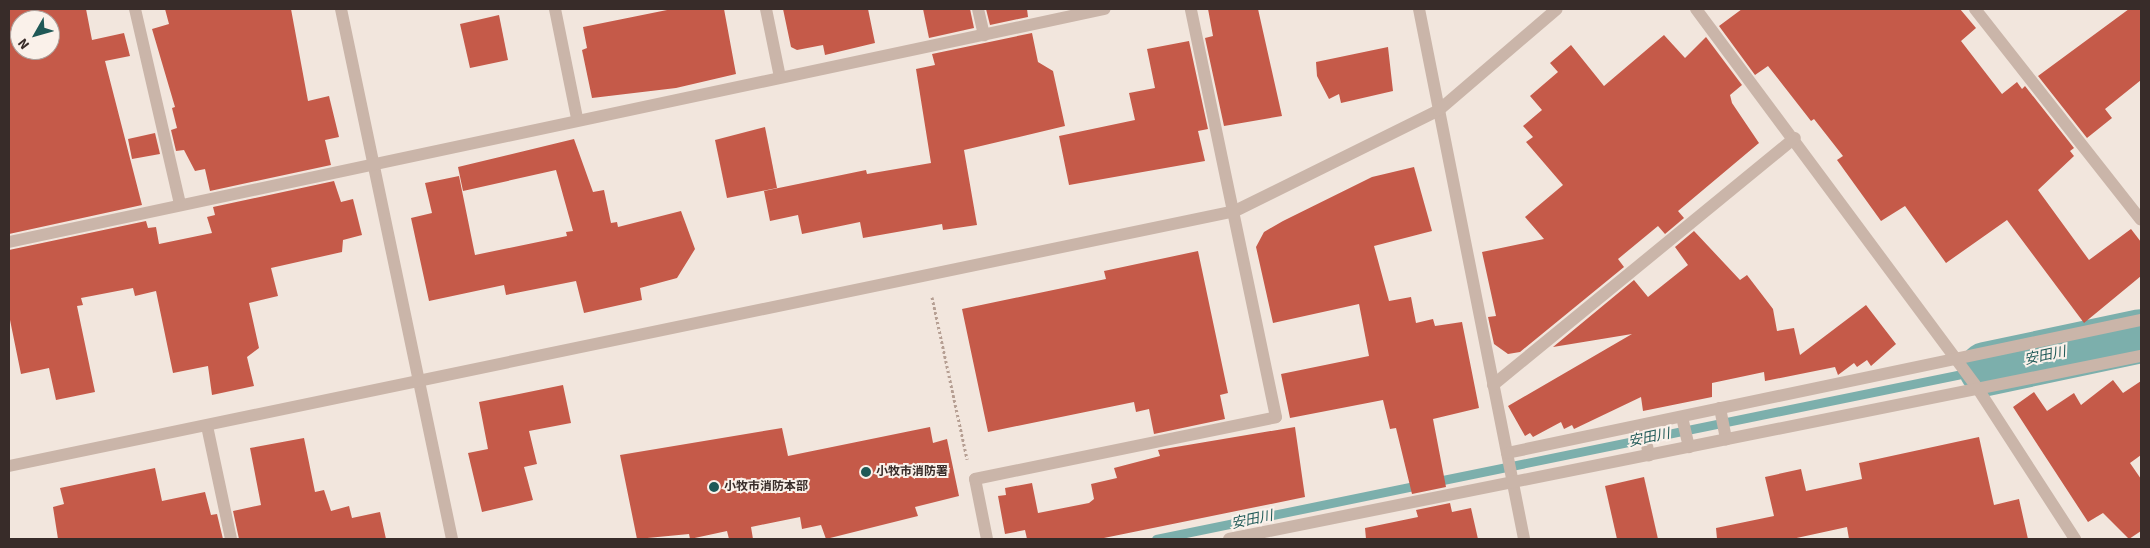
<!DOCTYPE html>
<html>
<head>
<meta charset="utf-8">
<style>
	body { margin:0 }
	#map { position:relative; width:2150px; height:548px; overflow:hidden; background:#f2e6dd; font-family:"Source Sans 3","Noto Sans JP",sans-serif }
	div>[style] { position:absolute }
	[style*='--x'] { left:calc(var(--x)*1px); top:calc(var(--y)*1px); width:calc(var(--w)*1px); rotate:calc(var(--a)*1deg) }
	.stream>* { height:9px; margin:-4.5px; padding:0 4.5px; transform-origin:4.5px; border-radius:4.5px; background:#7cafac }
	.river>* { height:54px; margin:-27px; padding:0 27px; transform-origin:27px; border-radius:27px; background:#7cafac }
	.building>* { inset:0; background:#c55a49 }
	.path>* { height:3px; margin-top:-1.5px; transform-origin:0; background:repeating-linear-gradient(90deg,#b69f93 0 2.5px,transparent 0 5px) }
	.minor>* { height:12px; margin:-6px; padding:0 6px; transform-origin:6px; border-radius:6px; background:#cab5a9 }
	.dots>* { width:14px; height:14px; translate:-50% -50%; box-sizing:border-box; border:2px solid #faf1ea; border-radius:50% }
	span { translate:-50% -50%; white-space:nowrap; text-align:center; line-height:1.15; -webkit-text-stroke:4px #faf1ea; paint-order:stroke }
	.poi-label { font-size:12px; color:#382c29; font-weight:700 }
	.left { translate:0 -50%; text-align:left }
	.water-label { font-size:14px; color:#1f5957; font-style:italic }
	.frame { position:absolute; inset:0; border:10px solid #382c29; pointer-events:none }
	.north { position:absolute; left:10px; top:10px; width:50px; height:50px; box-sizing:border-box; background:#faf1ea; border:1px solid #aca29d; border-radius:50%; rotate:232deg; font-size:14px; font-weight:700; line-height:20px; text-align:center; color:#382c29 }
	.north::after { content:''; display:block; margin:auto; width:18px; height:22px; background:#1f5957; clip-path:polygon(50% 0,100% 100%,50% 72%,0 100%) }
</style>
</head>
<body>
<div id="map">
	<div class="stream">
		<i style="--x:1433;--y:482;--w:564;--a:-11.55"></i>
		<i style="--x:1156;--y:539;--w:269;--a:-11.6"></i>
	</div>
	<div class="river">
		<i style="--x:1986;--y:369;--w:158;--a:-12"></i>
	</div>
	<div class="building">
		<i style="clip-path:polygon(evenodd,9px 9px,86px 9px,92px 40px,124px 33px,130px 56px,105px 61px,142px 205px,9px 234px,9px 9px,20px 20px,50px 20px,50px 50px,20px 50px,20px 20px)"></i>
		<i style="clip-path:polygon(165px 9px,291px 9px,308px 101px,329px 96px,339px 137px,325px 140px,331px 165px,210px 191px,205px 169px,195px 171px,184px 150px,176px 151px,171px 130px,177px 128px,172px 108px,175px 107px,152px 29px,169px 24px)"></i>
		<i style="clip-path:polygon(672px 9px,724px 9px,736px 74px,676px 88px,592px 98px,582px 50px,587px 48px,583px 27px)"></i>
		<i style="clip-path:polygon(783px 9px,868px 9px,875px 43px,825px 55px,823px 45px,797px 50px,791px 47px)"></i>
		<i style="clip-path:polygon(923px 9px,970px 9px,974px 28px,929px 38px)"></i>
		<i style="clip-path:polygon(986px 9px,1027px 9px,1028px 17px,990px 25px)"></i>
		<i style="clip-path:polygon(1208px 9px,1258px 9px,1282px 116px,1224px 126px,1205px 38px,1213px 36px)"></i>
		<i style="clip-path:polygon(1742px 9px,1960px 9px,1976px 28px,1961px 41px,2002px 94px,2017px 82px,2022px 89px,2025px 86px,2074px 148px,2070px 151px,2074px 156px,2038px 190px,2089px 260px,2131px 229px,2141px 242px,2141px 276px,2084px 323px,2007px 220px,1946px 263px,1905px 206px,1881px 221px,1837px 160px,1843px 156px,1814px 119px,1811px 121px,1768px 66px,1755px 75px,1719px 26px)"></i>
		<i style="clip-path:polygon(2129px 9px,2141px 9px,2141px 80px,2105px 109px,2112px 118px,2087px 138px,2038px 76px)"></i>
		<i style="clip-path:polygon(499px 15px,508px 60px,470px 68px,460px 24px)"></i>
		<i style="clip-path:polygon(1032px 33px,1038px 62px,1053px 71px,1065px 126px,964px 150px,977px 225px,943px 230px,942px 224px,863px 238px,860px 222px,802px 234px,798px 215px,770px 221px,764px 191px,866px 170px,867px 174px,931px 163px,916px 69px,935px 65px,932px 54px)"></i>
		<i style="clip-path:polygon(1664px 35px,1685px 58px,1706px 37px,1742px 85px,1730px 95px,1732px 103px,1759px 143px,1678px 211px,1684px 218px,1665px 234px,1658px 226px,1618px 259px,1624px 267px,1520px 352px,1508px 354px,1494px 344px,1488px 317px,1496px 316px,1482px 252px,1544px 239px,1525px 217px,1563px 185px,1526px 142px,1533px 137px,1523px 126px,1542px 110px,1530px 96px,1558px 72px,1550px 63px,1571px 45px,1604px 86px)"></i>
		<i style="clip-path:polygon(1189px 41px,1208px 129px,1198px 131px,1205px 161px,1069px 185px,1059px 136px,1135px 120px,1129px 93px,1155px 88px,1147px 49px)"></i>
		<i style="clip-path:polygon(1388px 47px,1393px 91px,1341px 103px,1339px 94px,1329px 99px,1317px 76px,1316px 62px)"></i>
		<i style="clip-path:polygon(765px 127px,777px 188px,727px 198px,715px 140px)"></i>
		<i style="clip-path:polygon(155px 133px,160px 154px,132px 159px,128px 139px)"></i>
		<i style="clip-path:polygon(574px 139px,593px 192px,604px 190px,611px 223px,617px 222px,618px 227px,681px 211px,695px 249px,677px 278px,640px 288px,642px 300px,584px 313px,576px 281px,506px 295px,504px 285px,429px 301px,411px 218px,432px 213px,425px 183px,459px 176px,475px 255px,567px 236px,566px 232px,573px 231px,556px 170px,463px 191px,458px 167px)"></i>
		<i style="clip-path:polygon(1414px 167px,1432px 231px,1374px 246px,1389px 301px,1411px 297px,1416px 323px,1433px 319px,1435px 326px,1462px 322px,1479px 408px,1433px 419px,1446px 487px,1412px 494px,1396px 428px,1390px 429px,1383px 400px,1290px 418px,1281px 374px,1369px 356px,1359px 304px,1273px 323px,1256px 247px,1264px 232px,1283px 221px,1372px 177px)"></i>
		<i style="clip-path:polygon(334px 181px,341px 202px,353px 199px,362px 235px,343px 240px,342px 252px,271px 268px,278px 296px,249px 303px,259px 348px,247px 357px,254px 386px,212px 395px,208px 366px,173px 373px,156px 291px,135px 296px,133px 288px,81px 298px,83px 305px,77px 306px,95px 392px,56px 400px,49px 368px,21px 374px,9px 315px,9px 250px,146px 221px,148px 228px,156px 227px,159px 244px,212px 233px,207px 217px,215px 215px,213px 207px)"></i>
		<i style="clip-path:polygon(1694px 231px,1740px 280px,1747px 275px,1773px 309px,1777px 331px,1794px 328px,1800px 355px,1866px 305px,1896px 344px,1871px 366px,1867px 360px,1857px 367px,1854px 363px,1838px 375px,1835px 367px,1765px 381px,1764px 372px,1712px 383px,1712px 397px,1643px 411px,1641px 397px,1574px 429px,1572px 425px,1564px 429px,1561px 422px,1533px 437px,1530px 433px,1525px 436px,1508px 406px,1632px 334px,1553px 347px,1634px 280px,1648px 297px,1688px 265px,1675px 247px)"></i>
		<i style="clip-path:polygon(1198px 251px,1228px 393px,1220px 395px,1225px 419px,1154px 434px,1149px 409px,1136px 412px,1134px 402px,988px 432px,962px 309px,1106px 279px,1104px 271px)"></i>
		<i style="clip-path:polygon(2113px 380px,2123px 393px,2141px 381px,2141px 455px,2130px 463px,2141px 479px,2141px 531px,2129px 539px,2103px 513px,2088px 522px,2013px 407px,2034px 392px,2047px 411px,2074px 393px,2081px 405px)"></i>
		<i style="clip-path:polygon(563px 385px,571px 423px,529px 431px,537px 464px,524px 467px,533px 500px,482px 512px,468px 453px,488px 449px,479px 402px)"></i>
		<i style="clip-path:polygon(930px 427px,933px 443px,947px 439px,959px 496px,915px 507px,918px 516px,826px 539px,821px 525px,802px 529px,800px 517px,751px 527px,753px 539px,729px 539px,727px 531px,690px 539px,689px 534px,637px 539px,620px 455px,782px 428px,788px 456px)"></i>
		<i style="clip-path:polygon(1295px 427px,1305px 497px,1099px 539px,1027px 539px,1025px 530px,1005px 534px,998px 496px,1006px 495px,1005px 488px,1032px 483px,1038px 513px,1089px 503px,1094px 499px,1091px 484px,1117px 478px,1114px 468px,1160px 456px,1158px 450px)"></i>
		<i style="clip-path:polygon(1979px 437px,1994px 505px,2019px 499px,2028px 539px,1849px 539px,1847px 527px,1792px 539px,1717px 539px,1716px 528px,1774px 516px,1765px 477px,1801px 469px,1806px 491px,1862px 479px,1859px 463px)"></i>
		<i style="clip-path:polygon(304px 438px,315px 492px,324px 490px,331px 511px,349px 506px,352px 518px,380px 512px,386px 539px,239px 539px,233px 511px,261px 505px,250px 448px)"></i>
		<i style="clip-path:polygon(155px 468px,162px 501px,205px 492px,211px 515px,217px 514px,223px 539px,58px 539px,53px 507px,64px 504px,60px 488px)"></i>
		<i style="clip-path:polygon(1644px 477px,1658px 539px,1617px 539px,1605px 486px)"></i>
		<i style="clip-path:polygon(1450px 503px,1452px 512px,1471px 508px,1478px 539px,1366px 539px,1365px 528px,1418px 517px,1416px 510px)"></i>
	</div>
	<div class="path">
		<i style="--x:932;--y:297;--w:166;--a:77.8"></i>
	</div>
	<div class="minor">
		<i style="--x:135;--y:9;--w:200;--a:77"></i>
		<i style="--x:341;--y:9;--w:541;--a:78.17"></i>
		<i style="--x:555;--y:9;--w:111;--a:78.6"></i>
		<i style="--x:766;--y:9;--w:69;--a:78.4"></i>
		<i style="--x:978;--y:9;--w:27;--a:77"></i>
		<i style="--x:1419;--y:9;--w:540;--a:78.79"></i>
		<i style="--x:1696;--y:9;--w:473;--a:53.4"></i>
		<i style="--x:1978;--y:389;--w:179;--a:57.1"></i>
		<i style="--x:1975;--y:9;--w:268;--a:51.8"></i>
		<i style="--x:9;--y:242;--w:1120;--a:-12.01"></i>
		<i style="--x:1493;--y:385;--w:390;--a:-39.3"></i>
		<i style="--x:1720;--y:408;--w:32;--a:79"></i>
		<i style="--x:1682;--y:417;--w:31;--a:77"></i>
		<i style="--x:1643;--y:425;--w:31;--a:79"></i>
		<i style="--x:207;--y:426;--w:116;--a:78"></i>
		<i style="--x:1507;--y:453;--w:648;--a:-11.85"></i>
		<i style="--x:9;--y:466;--w:1252;--a:-11.75"></i>
		<i style="--x:1235;--y:211;--w:228;--a:-26.3"></i>
		<i style="--x:1439;--y:110;--w:155;--a:-40.6"></i>
		<i style="--x:987;--y:539;--w:61;--a:-101.3"></i>
		<i style="--x:975;--y:479;--w:307;--a:-11.6"></i>
		<i style="--x:1276;--y:417;--w:417;--a:-101.8"></i>
		<i style="--x:1229;--y:539;--w:930;--a:-11.35"></i>
	</div>
	<div class="dots">
		<i style="left:866px;top:472px;background:#1f5957"></i>
		<i style="left:714px;top:487px;background:#1f5957"></i>
	</div>
	<div class="poi-label">
		<span class="left" style="left:876px;top:472px">小牧市消防署</span>
		<span class="left" style="left:724px;top:487px">小牧市消防本部</span>
	</div>
	<div class="water-label">
		<span style="left:2045px;top:356px;rotate:-12deg">安田川</span>
		<span style="left:1649px;top:438px;rotate:-12deg">安田川</span>
		<span style="left:1252px;top:520px;rotate:-12deg">安田川</span>
	</div>
	<div class="frame"></div>
	<div class="north">N</div>
</div>
</body>
</html>
